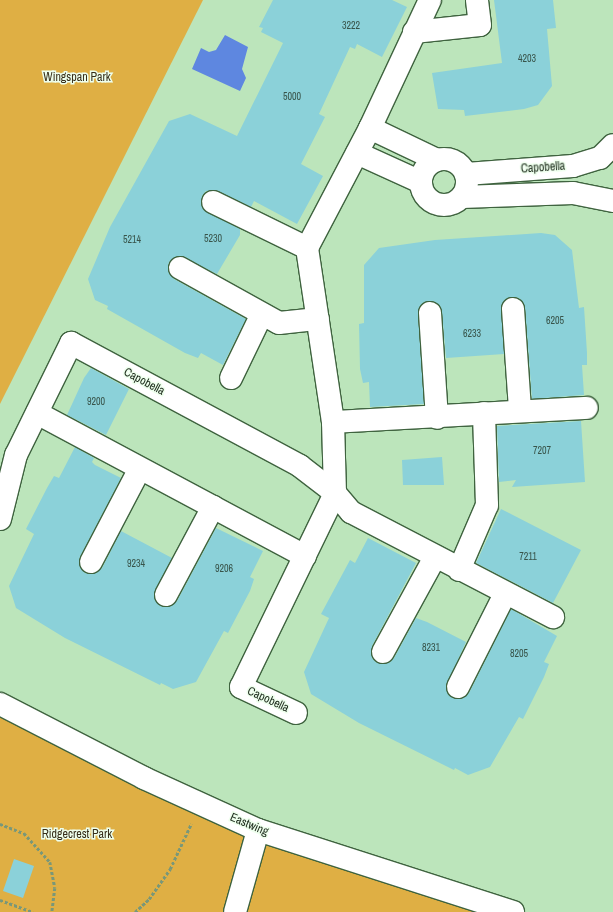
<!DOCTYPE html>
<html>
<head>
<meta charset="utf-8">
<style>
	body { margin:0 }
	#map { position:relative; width:613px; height:912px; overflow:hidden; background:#bce5bb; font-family:"Archivo Narrow",sans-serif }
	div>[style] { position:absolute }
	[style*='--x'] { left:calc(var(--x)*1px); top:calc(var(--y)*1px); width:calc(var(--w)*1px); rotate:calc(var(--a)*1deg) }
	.green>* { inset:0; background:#dfaf44 }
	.water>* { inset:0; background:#5e87e0 }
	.building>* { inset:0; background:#8bd1d9 }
	.path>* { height:2.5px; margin-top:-1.25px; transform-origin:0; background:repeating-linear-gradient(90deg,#799778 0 3px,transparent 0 5px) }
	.roads { filter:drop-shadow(1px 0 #3f633f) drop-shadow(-1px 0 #3f633f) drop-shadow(0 1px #3f633f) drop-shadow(0 -1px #3f633f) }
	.minor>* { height:22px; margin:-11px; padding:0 11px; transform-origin:11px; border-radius:11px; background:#fff }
	.minor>.ring { margin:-11px; padding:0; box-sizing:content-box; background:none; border:22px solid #fff; border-radius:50% }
	span { translate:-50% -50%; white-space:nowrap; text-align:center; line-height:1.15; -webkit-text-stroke:3px #eeffed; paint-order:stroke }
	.number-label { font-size:10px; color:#38544a }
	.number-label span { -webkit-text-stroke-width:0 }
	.park-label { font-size:12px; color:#362d19 }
	.street-label { font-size:12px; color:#1c2b1b }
</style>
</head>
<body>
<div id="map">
	<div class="green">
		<i style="clip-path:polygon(0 0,203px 0,0 404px)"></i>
		<i style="clip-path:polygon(0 709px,138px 780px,510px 912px,0 912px)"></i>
	</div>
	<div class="water">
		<i style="clip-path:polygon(225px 35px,248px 47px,242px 69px,246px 78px,240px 91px,192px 69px,201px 48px,209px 52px,216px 50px)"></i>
	</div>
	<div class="building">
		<i style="clip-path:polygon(273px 0,392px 0,407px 7px,382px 57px,357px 44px,355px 49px,350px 47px,319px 114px,325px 117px,301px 164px,323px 176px,297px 224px,254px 201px,251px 207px,218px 191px,206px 191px,202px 196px,203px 209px,240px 229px,240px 235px,217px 274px,180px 256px,169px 262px,168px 269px,174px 279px,246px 319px,223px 365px,201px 353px,198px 358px,185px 353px,107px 309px,108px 306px,95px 300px,88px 279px,110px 227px,169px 121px,190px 114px,237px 136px,283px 43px,261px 32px,263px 28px,259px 27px)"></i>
		<i style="clip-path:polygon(494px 0,553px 0,556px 28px,547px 29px,552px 86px,538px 105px,524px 109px,465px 116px,464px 110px,438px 109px,432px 73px,502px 63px)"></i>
		<i style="clip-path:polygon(541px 233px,555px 235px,572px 250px,579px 308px,584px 307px,587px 353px,587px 365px,582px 365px,584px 395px,532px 399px,525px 308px,519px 298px,512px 297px,502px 304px,504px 354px,446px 358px,442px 312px,440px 306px,430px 301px,423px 303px,418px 313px,424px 404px,370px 407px,369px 382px,363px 383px,360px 369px,359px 324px,364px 323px,364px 265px,379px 248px,435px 240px)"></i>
		<i style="clip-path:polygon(91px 368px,129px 389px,106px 435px,67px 415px,84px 378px)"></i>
		<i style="clip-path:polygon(581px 421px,585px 482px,512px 487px,516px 480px,499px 482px,497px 426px)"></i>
		<i style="clip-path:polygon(75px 447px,94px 458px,92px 462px,95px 465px,121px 478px,80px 557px,79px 563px,85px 573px,92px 574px,102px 568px,121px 531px,172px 558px,154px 595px,160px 606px,167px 607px,177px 601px,216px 528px,263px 551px,250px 577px,254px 579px,250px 591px,228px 633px,224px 631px,196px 682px,173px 689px,161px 683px,160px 685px,65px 638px,16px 608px,9px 586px,34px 534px,26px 529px,47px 488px,54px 476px,59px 478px)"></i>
		<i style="clip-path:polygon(442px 457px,444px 485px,403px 485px,402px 460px)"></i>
		<i style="clip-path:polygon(501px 509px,581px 550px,553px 603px,476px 563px)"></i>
		<i style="clip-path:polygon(368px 538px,416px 563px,372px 646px,372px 658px,377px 663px,389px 663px,394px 658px,416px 618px,427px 622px,466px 642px,446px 687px,448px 694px,459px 699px,469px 693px,511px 609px,557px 636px,544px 662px,549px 664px,544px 677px,523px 719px,519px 717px,490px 767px,468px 775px,455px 768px,454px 770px,359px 723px,311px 694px,304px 672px,329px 618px,321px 614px,350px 560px,355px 563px)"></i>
		<i style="clip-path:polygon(14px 859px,34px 866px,23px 898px,3px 891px)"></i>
	</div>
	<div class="path">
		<i style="--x:0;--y:824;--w:26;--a:21"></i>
		<i style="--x:24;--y:833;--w:39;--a:48"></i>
		<i style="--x:50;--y:862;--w:26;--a:79"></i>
		<i style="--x:55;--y:888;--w:24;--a:97"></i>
		<i style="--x:0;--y:900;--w:35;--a:20"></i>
		<i style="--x:135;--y:912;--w:19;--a:-43"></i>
		<i style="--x:149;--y:899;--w:37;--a:-55"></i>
		<i style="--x:170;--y:869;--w:50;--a:-65"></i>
	</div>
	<div class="roads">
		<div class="minor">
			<i style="--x:414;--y:32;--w:66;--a:-6.1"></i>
			<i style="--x:480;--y:25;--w:25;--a:-97"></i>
			<i style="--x:370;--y:128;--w:74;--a:25.5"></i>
			<i style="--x:357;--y:153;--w:70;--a:24.4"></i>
			<i class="ring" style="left:421px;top:159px;width:24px;height:24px"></i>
			<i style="--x:466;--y:174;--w:107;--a:-4.3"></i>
			<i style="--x:573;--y:166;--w:28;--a:-17"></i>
			<i style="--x:600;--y:158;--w:18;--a:-45"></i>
			<i style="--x:462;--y:197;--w:111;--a:-2.1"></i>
			<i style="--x:573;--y:193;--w:41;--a:11.3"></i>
			<i style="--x:213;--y:202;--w:105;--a:26.1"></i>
			<i style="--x:180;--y:268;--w:113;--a:29.1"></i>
			<i style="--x:279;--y:323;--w:39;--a:-6"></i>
			<i style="--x:513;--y:309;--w:101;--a:86"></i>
			<i style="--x:430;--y:313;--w:105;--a:86.2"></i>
			<i style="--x:231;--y:378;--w:71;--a:-64.2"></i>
			<i style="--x:37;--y:413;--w:304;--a:28.1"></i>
			<i style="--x:333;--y:422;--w:254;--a:-3.2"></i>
			<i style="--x:0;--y:519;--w:66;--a:-76"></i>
			<i style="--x:16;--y:455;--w:125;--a:-63.8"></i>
			<i style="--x:71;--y:343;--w:260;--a:28.2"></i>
			<i style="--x:300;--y:466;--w:44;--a:37.6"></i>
			<i style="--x:335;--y:493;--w:25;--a:50"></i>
			<i style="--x:351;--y:512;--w:228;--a:27.5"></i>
			<i style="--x:91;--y:562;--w:104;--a:-62.4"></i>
			<i style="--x:459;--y:570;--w:71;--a:-66.7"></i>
			<i style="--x:487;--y:505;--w:92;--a:-91.9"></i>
			<i style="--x:166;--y:595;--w:100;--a:-61.9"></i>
			<i style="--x:383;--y:652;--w:108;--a:-61.3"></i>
			<i style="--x:458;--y:687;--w:104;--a:-63.2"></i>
			<i style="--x:0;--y:704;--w:162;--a:27.2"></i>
			<i style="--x:144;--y:778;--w:125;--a:24.5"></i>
			<i style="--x:258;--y:830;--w:268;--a:17.8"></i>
			<i style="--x:296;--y:713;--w:61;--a:-154.7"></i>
			<i style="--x:241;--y:687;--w:216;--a:-64.1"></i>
			<i style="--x:335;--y:493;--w:71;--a:-91.6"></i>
			<i style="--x:333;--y:422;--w:176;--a:-98.5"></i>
			<i style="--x:307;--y:248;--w:136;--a:-62.3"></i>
			<i style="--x:370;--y:128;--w:141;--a:-64.9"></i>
			<i style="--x:235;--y:912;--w:85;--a:-74.3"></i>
		</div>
	</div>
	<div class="number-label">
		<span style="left:351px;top:26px">3222</span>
		<span style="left:527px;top:59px">4203</span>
		<span style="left:292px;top:97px">5000</span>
		<span style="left:213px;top:239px">5230</span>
		<span style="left:132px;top:240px">5214</span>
		<span style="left:555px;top:321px">6205</span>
		<span style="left:472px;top:334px">6233</span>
		<span style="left:96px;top:402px">9200</span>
		<span style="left:542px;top:451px">7207</span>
		<span style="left:528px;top:557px">7211</span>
		<span style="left:136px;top:564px">9234</span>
		<span style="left:224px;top:569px">9206</span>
		<span style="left:431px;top:648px">8231</span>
		<span style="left:519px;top:654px">8205</span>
	</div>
	<div class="park-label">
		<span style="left:77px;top:78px">Wingspan Park</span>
		<span style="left:77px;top:835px">Ridgecrest Park</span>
	</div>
	<div class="street-label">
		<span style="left:543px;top:168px;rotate:-4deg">Capobella</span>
		<span style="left:144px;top:382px;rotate:28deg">Capobella</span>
		<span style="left:268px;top:700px;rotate:25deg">Capobella</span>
		<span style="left:249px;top:825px;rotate:23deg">Eastwing</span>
	</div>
</div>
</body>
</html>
